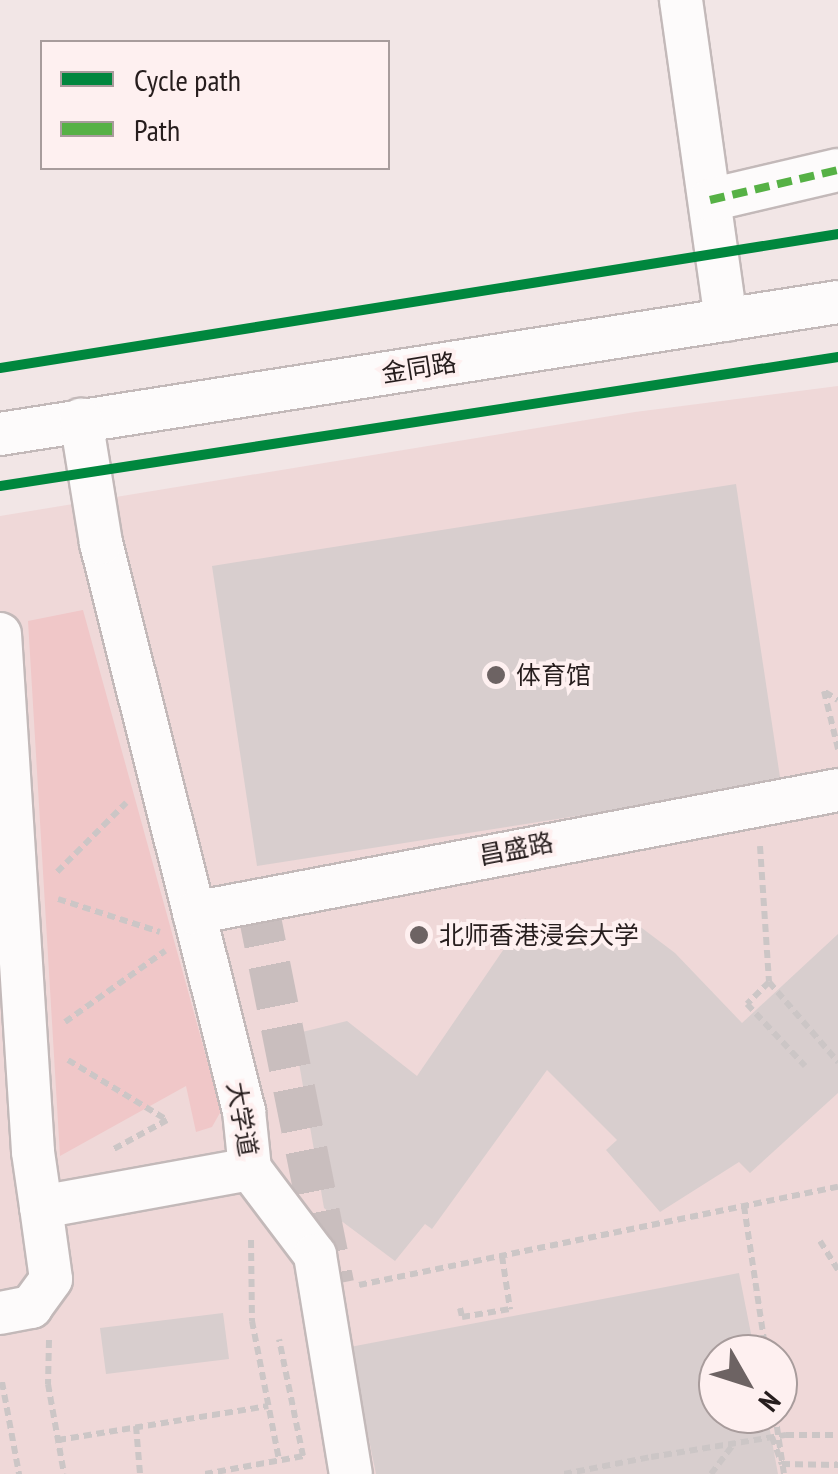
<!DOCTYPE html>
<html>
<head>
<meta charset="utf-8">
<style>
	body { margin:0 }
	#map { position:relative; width:838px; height:1474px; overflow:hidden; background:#f2e6e6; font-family:"PT Sans Narrow","Noto Sans SC",sans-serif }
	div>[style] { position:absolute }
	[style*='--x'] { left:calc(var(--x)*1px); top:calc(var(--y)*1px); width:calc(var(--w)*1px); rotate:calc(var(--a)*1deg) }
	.built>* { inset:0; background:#efd8d8 }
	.green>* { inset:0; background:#f0c7c8 }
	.building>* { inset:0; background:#d8cece }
	.minor-tunnel>* { height:42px; margin-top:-21px; transform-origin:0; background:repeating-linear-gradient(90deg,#c9bebe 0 42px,transparent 0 63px) }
	.path>* { height:6px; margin-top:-3px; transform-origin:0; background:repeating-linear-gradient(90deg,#ccc6c6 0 8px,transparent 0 13px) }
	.roads { filter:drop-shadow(2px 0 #c3b9b9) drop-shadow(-2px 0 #c3b9b9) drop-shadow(0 2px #c3b9b9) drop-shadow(0 -2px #c3b9b9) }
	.minor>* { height:42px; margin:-21px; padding:0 21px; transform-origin:21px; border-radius:21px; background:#fdfbfb }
	.path-bridge>* { height:6px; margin-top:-3px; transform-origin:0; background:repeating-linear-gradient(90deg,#ccc6c6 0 8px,transparent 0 13px) }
	.quiet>* { height:8px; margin-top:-4px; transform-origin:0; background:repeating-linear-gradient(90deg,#56b145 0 15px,transparent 0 23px) }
	.cycleway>* { height:10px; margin:-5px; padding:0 5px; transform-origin:5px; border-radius:5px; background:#00873e }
	.dots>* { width:28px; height:28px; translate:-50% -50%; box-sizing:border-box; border:5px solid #fef0f0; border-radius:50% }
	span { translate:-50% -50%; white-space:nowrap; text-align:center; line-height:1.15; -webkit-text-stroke:8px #fef0f0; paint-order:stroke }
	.street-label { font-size:25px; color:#261d1d }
	.poi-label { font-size:25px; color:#261d1d }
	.left { translate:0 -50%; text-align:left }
	.legend { position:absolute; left:40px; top:40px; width:350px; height:130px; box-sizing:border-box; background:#fef0f0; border:2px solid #a89c9c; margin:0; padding:12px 18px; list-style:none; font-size:30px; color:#261d1d }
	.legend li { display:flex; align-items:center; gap:20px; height:50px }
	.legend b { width:50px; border:2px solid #a89c9c }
	.north { position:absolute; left:698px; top:1334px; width:100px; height:100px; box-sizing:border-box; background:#fef0f0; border:2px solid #a89c9c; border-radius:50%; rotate:129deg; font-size:28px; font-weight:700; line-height:40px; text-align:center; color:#261d1d }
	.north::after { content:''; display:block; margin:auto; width:35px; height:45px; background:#6d6363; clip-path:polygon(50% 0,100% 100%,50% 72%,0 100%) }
</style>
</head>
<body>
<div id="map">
	<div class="built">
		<i style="clip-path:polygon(evenodd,838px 386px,838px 1474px,0 1474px,0 516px,635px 412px,838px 386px,718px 1354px,778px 1354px,778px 1414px,718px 1414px,718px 1354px)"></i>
	</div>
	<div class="green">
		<i style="clip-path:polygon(83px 610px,221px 1111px,212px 1127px,196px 1132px,186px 1086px,60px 1156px,28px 621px)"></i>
	</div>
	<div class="building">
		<i style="clip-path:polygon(736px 484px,781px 784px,257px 866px,212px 566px)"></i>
		<i style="clip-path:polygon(525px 918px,561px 942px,570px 930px,592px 949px,630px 919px,675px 953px,742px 1023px,838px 934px,838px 1093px,750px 1173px,739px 1162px,660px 1212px,606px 1150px,617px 1140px,547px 1070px,432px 1229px,425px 1224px,395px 1261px,324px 1208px,294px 1034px,347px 1021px,417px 1076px)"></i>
		<i style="clip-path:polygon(739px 1273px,755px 1354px,718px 1354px,718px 1414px,767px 1414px,778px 1474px,376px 1474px,350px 1347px)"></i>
		<i style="clip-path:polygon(223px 1313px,229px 1359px,106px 1374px,100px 1328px)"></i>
	</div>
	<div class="minor-tunnel">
		<i style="--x:257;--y:903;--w:389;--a:78.7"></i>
	</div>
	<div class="path">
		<i style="--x:824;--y:691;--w:60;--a:76.4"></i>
		<i style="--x:825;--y:692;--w:15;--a:32"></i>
		<i style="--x:760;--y:846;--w:136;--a:86.2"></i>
		<i style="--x:769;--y:982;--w:31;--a:135"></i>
		<i style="--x:747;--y:1004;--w:85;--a:46.9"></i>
		<i style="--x:57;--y:872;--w:98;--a:-45"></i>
		<i style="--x:58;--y:899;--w:107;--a:17.9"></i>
		<i style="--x:769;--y:982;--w:106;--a:49.2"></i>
		<i style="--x:65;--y:1022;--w:123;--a:-35.4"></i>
		<i style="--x:68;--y:1060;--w:116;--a:31.2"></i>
		<i style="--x:167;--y:1120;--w:63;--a:151.4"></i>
		<i style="--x:744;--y:1206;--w:150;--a:81.5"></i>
		<i style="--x:251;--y:1240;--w:81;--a:89.3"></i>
		<i style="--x:252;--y:1321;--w:142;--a:79"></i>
		<i style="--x:820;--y:1241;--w:34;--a:58"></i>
		<i style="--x:359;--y:1285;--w:489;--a:-11.6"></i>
		<i style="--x:460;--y:1308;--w:9;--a:77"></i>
		<i style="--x:462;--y:1317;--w:49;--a:-9.5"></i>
		<i style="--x:49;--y:1340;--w:44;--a:91.3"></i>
		<i style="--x:48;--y:1384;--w:91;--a:79.9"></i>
		<i style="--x:2;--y:1382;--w:94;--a:79.5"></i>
		<i style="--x:775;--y:1414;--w:61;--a:81.5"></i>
		<i style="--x:136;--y:1426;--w:48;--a:85.2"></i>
		<i style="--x:58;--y:1440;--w:213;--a:-9.2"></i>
		<i style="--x:836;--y:1465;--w:3;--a:-45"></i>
		<i style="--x:205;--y:1474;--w:100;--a:-10.4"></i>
		<i style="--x:303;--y:1456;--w:119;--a:-101.6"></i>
		<i style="--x:564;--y:1474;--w:89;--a:-11.1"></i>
		<i style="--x:711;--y:1474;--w:39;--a:-53"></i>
	</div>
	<div class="roads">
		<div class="minor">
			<i style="--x:681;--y:0;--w:323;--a:82"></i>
			<i style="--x:710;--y:200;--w:131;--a:-13.2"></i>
			<i style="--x:0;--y:434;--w:848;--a:-8.95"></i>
			<i style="--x:0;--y:634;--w:519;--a:86.35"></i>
			<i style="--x:33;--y:1152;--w:56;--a:81.7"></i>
			<i style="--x:41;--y:1207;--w:212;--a:-10.3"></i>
			<i style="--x:250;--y:1169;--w:58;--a:-95.9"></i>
			<i style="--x:244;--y:1111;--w:586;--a:-104.13"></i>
			<i style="--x:101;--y:543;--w:125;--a:-99.2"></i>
			<i style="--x:194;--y:913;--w:656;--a:-10.81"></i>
			<i style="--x:250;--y:1169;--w:108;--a:52.9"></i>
			<i style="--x:315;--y:1255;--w:222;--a:80.7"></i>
			<i style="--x:0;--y:1313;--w:32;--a:-11"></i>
			<i style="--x:31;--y:1307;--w:34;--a:-54"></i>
			<i style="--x:51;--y:1279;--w:73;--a:-97.9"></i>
		</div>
	</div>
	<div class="path-bridge">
		<i style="--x:502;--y:1256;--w:54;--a:81.4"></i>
		<i style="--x:772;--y:1437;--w:29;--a:70"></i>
		<i style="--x:782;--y:1464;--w:56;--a:1"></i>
		<i style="--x:651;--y:1457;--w:137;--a:-9.3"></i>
		<i style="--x:786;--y:1435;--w:52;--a:0"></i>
	</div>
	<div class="quiet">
		<i style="--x:710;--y:200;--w:131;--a:-13.2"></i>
	</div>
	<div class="cycleway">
		<i style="--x:0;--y:368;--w:849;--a:-9.08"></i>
		<i style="--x:0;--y:486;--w:848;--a:-8.75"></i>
	</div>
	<div class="dots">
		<i style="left:496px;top:675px;background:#6d6363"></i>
		<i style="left:419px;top:935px;background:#6d6363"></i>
	</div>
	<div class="street-label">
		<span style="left:419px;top:368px;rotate:-9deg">金同路</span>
		<span style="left:516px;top:849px;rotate:-11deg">昌盛路</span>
		<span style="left:242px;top:1119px;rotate:80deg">大学道</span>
	</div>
	<div class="poi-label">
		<span class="left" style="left:516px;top:675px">体育馆</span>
		<span class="left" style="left:439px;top:935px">北师香港浸会大学</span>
	</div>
	<ul class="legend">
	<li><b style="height:12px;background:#00873e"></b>Cycle path</li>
	<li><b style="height:12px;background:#56b145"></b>Path</li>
	</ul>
	<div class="north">N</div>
</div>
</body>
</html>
